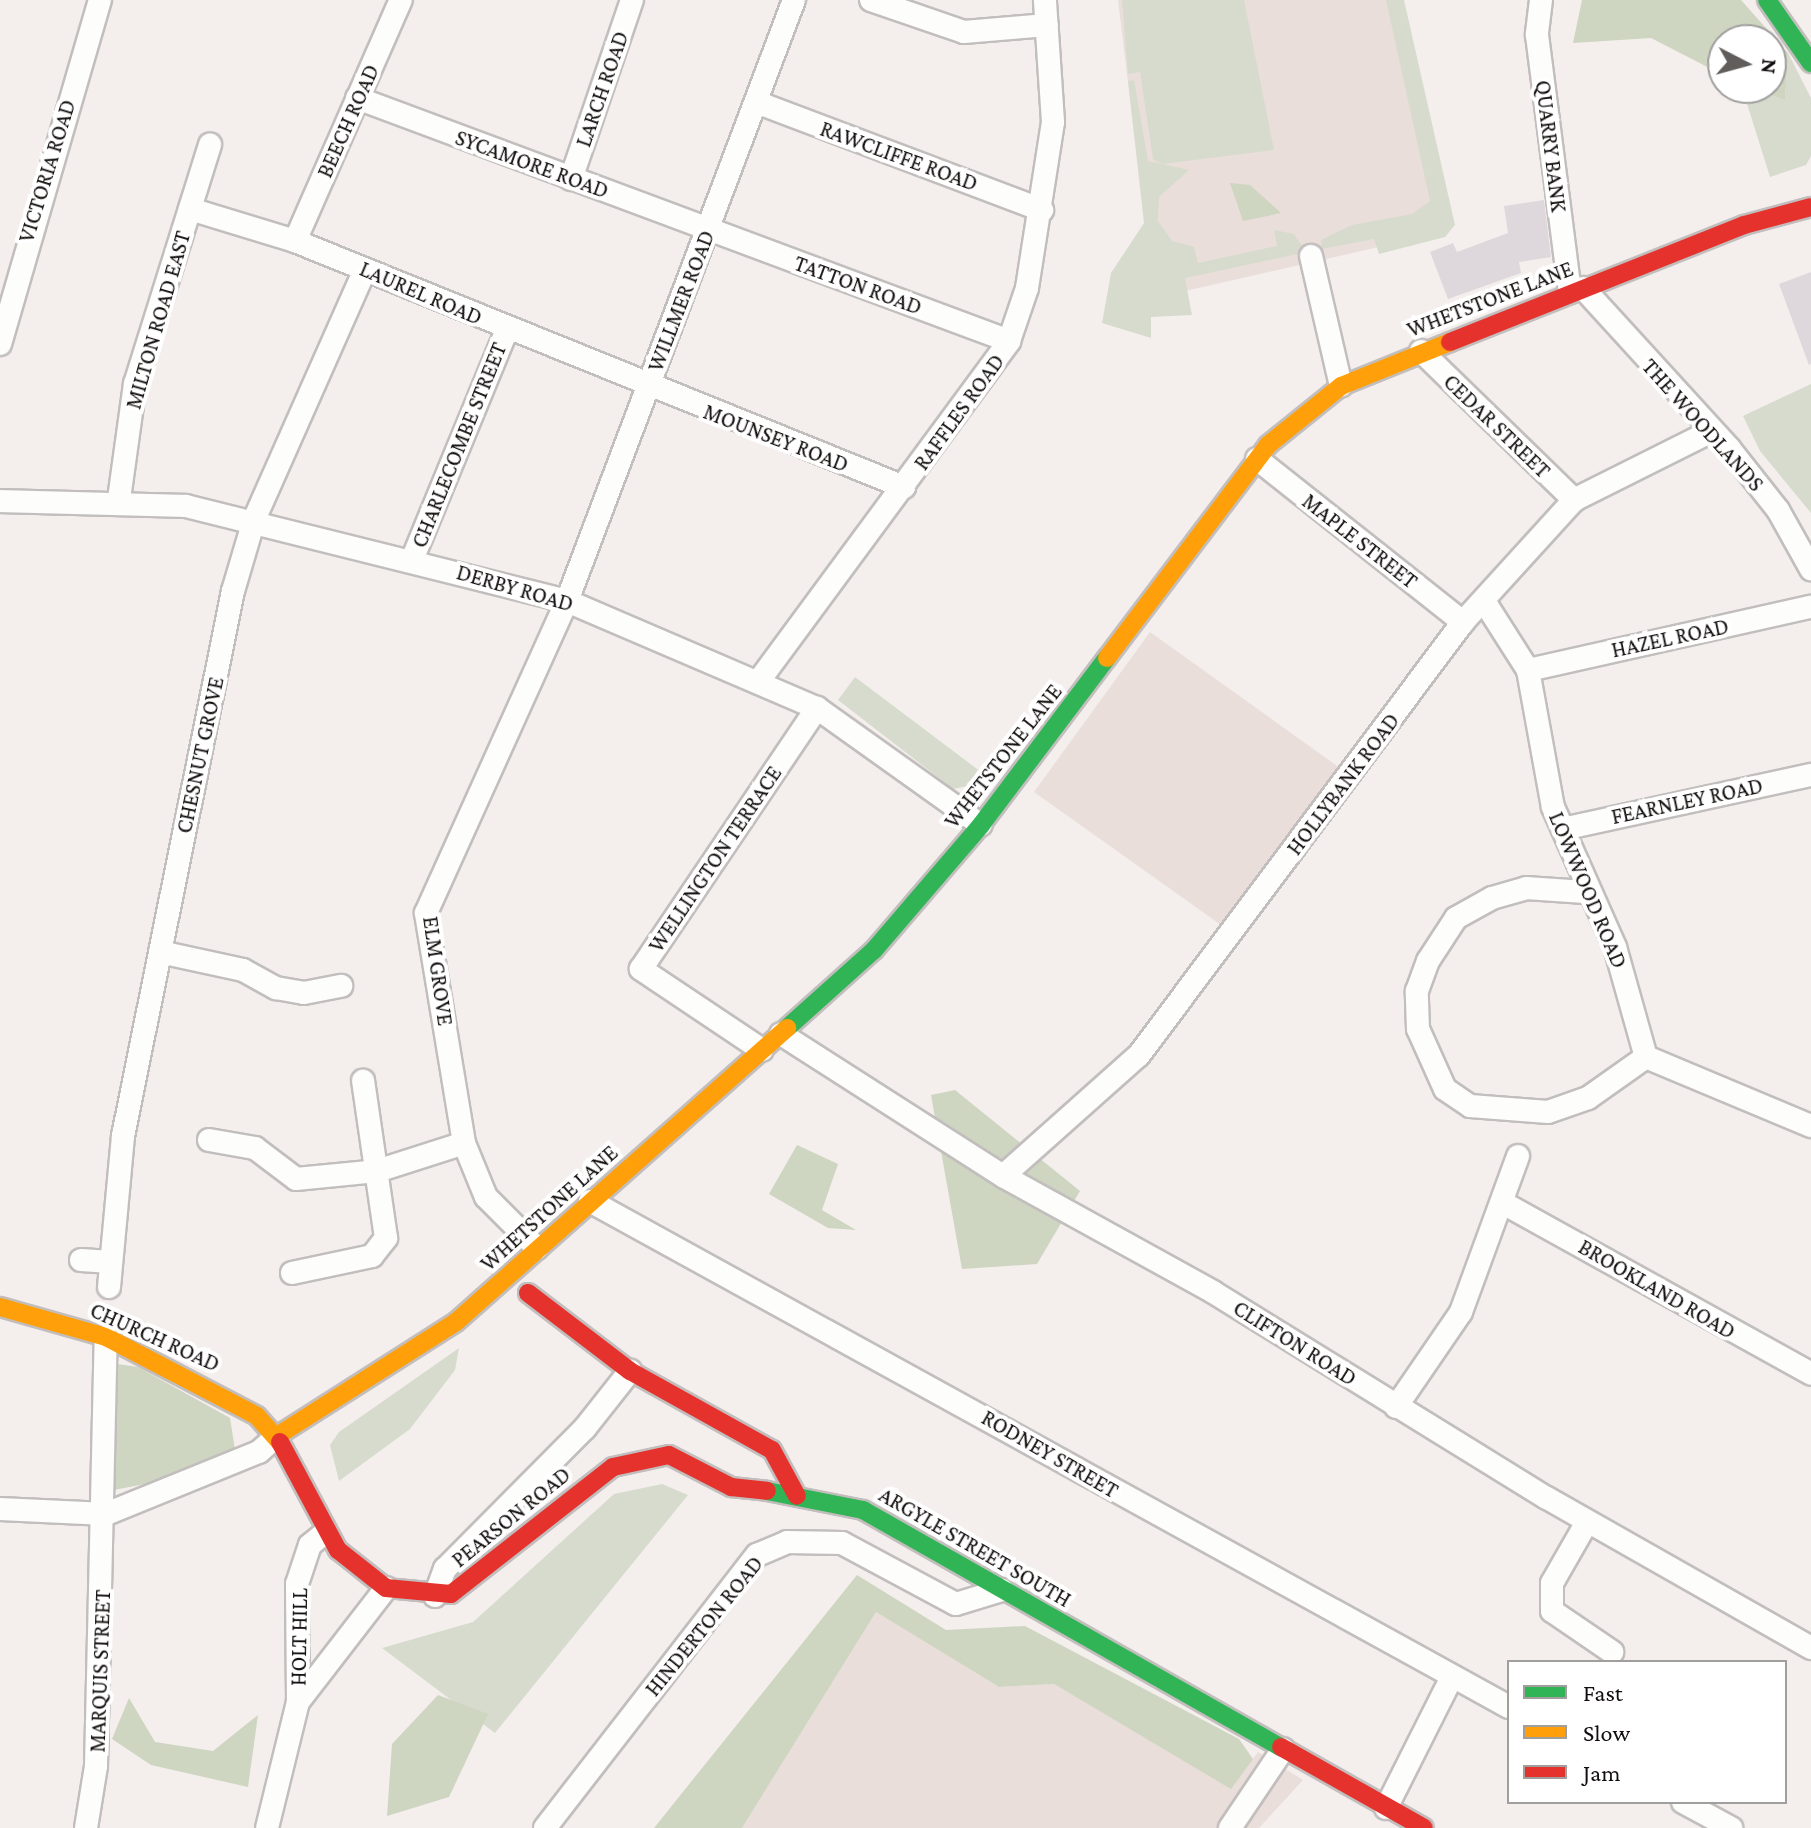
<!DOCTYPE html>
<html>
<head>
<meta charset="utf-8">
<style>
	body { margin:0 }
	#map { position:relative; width:1811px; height:1828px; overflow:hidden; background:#f4efed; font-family:"Crimson Pro",serif }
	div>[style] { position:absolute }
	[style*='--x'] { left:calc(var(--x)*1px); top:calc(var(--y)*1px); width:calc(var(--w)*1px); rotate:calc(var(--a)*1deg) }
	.built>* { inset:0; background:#e9ded9 }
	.green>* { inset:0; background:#d7dbcd }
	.forest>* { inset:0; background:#ced5c1 }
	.building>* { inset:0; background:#ded8dc }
	.roads { filter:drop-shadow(2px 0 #c2bebd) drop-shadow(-2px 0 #c2bebd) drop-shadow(0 2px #c2bebd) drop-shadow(0 -2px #c2bebd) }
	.street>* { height:22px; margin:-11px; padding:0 11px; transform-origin:11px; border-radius:11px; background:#fdfdfc }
	.fast>* { height:18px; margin:-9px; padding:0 9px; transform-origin:9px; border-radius:9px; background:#30b455 }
	.slow>* { height:18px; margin:-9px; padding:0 9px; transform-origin:9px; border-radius:9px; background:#ff9f0a }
	.jam>* { height:18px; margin:-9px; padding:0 9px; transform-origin:9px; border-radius:9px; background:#e5322d }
	span { translate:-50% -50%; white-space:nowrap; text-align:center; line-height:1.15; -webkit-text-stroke:8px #fff; paint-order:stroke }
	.street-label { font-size:22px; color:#110e0d }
	.legend { position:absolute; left:1507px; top:1660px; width:280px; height:144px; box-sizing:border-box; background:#fff; border:2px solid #a09f9e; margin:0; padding:10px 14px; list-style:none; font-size:24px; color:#110e0d }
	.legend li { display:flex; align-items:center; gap:16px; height:40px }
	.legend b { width:40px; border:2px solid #a09f9e }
	.north { position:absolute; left:1707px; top:24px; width:80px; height:80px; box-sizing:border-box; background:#fff; border:2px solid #a09f9e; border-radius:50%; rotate:96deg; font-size:22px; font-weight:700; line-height:32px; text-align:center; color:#110e0d }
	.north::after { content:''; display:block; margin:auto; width:28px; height:36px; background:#605d5b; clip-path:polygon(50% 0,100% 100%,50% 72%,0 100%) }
</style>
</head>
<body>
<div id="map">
	<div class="built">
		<i style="clip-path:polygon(1118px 0,1400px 0,1446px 219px,1427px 236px,1181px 292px,1149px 255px)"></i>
		<i style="clip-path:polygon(1150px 632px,1340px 768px,1221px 925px,1034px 792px)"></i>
		<i style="clip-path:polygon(876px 1612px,999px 1687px,1054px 1684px,1231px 1788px,1258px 1752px,1303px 1780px,1259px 1828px,742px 1828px)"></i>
	</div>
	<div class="green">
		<i style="clip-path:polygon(1122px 0,1244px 0,1274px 150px,1162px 164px,1153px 159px,1140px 72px,1128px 74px)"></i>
		<i style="clip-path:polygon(1386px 0,1404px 0,1455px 225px,1445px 237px,1379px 254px,1374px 239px,1322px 249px,1321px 240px,1352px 225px,1412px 214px,1430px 201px)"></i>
		<i style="clip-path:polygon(1788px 53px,1811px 98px,1811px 156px,1806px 165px,1770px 177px,1742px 88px,1785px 99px)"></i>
		<i style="clip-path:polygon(1134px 80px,1148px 161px,1189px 170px,1159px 197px,1158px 221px,1172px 241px,1194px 247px,1198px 263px,1277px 246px,1274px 230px,1294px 234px,1302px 246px,1302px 253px,1185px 278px,1192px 315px,1151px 317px,1151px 338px,1102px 323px,1111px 273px,1144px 223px,1128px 81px)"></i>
		<i style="clip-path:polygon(1811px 384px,1811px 513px,1760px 451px,1743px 416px)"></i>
		<i style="clip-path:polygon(855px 677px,993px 781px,953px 789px,838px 700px)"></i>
		<i style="clip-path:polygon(459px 1348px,455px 1370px,410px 1429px,339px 1481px,330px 1445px,339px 1432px)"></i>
		<i style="clip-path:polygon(662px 1484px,688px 1495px,495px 1733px,382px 1648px,473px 1622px,614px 1494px)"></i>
	</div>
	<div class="forest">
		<i style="clip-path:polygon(1582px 0,1741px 0,1788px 53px,1785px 100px,1752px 88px,1771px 88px,1771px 40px,1723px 40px,1723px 75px,1651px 38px,1573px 43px)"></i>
		<i style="clip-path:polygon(1230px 183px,1250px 185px,1281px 213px,1243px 221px)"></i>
		<i style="clip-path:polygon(955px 1090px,1080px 1191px,1037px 1264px,962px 1269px,931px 1095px)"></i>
		<i style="clip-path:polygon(797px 1145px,838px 1164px,822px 1210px,856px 1230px,828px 1228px,769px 1194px)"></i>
		<i style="clip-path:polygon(110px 1363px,138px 1367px,230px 1418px,235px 1450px,160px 1481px,114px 1490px)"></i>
		<i style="clip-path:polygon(857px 1575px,946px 1630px,1025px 1626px,1239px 1739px,1253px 1759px,1231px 1789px,1054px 1684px,999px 1687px,876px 1612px,742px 1828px,654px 1828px)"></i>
		<i style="clip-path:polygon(438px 1695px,488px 1714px,449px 1797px,387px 1816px,392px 1744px)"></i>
		<i style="clip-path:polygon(129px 1698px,155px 1742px,213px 1751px,258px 1715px,248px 1787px,151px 1765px,112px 1739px)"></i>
	</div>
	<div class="building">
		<i style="clip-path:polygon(1544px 200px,1551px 257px,1519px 262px,1521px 273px,1448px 299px,1430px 252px,1453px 243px,1457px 252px,1508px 233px,1504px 206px)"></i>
		<i style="clip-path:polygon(1811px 272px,1811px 364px,1809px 365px,1779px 284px)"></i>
	</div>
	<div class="roads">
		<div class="street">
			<i style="--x:871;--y:0;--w:98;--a:19"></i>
			<i style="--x:964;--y:32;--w:83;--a:-4.8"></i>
			<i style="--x:1541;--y:0;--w:35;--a:97"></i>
			<i style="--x:1537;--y:35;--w:259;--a:82.7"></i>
			<i style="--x:357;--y:98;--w:696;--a:20.44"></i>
			<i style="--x:756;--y:102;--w:306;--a:20.7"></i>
			<i style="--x:571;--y:179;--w:189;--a:-71.2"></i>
			<i style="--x:190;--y:209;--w:110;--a:16.9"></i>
			<i style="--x:295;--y:241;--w:657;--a:22"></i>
			<i style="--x:295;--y:241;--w:263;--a:-66.3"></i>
			<i style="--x:1311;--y:256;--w:133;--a:77"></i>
			<i style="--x:1583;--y:288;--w:217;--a:47.6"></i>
			<i style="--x:1729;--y:448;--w:79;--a:51.7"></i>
			<i style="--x:1778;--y:510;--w:68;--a:60.8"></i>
			<i style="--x:0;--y:344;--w:358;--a:-73.8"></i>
			<i style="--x:1421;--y:351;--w:214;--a:44.2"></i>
			<i style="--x:1257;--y:459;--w:263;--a:38.4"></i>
			<i style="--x:119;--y:499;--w:116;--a:-82.1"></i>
			<i style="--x:135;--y:384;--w:251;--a:-72.6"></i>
			<i style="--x:0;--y:501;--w:186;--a:1.5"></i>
			<i style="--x:186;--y:506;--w:393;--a:14"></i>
			<i style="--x:567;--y:601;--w:272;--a:23.2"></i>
			<i style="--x:817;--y:708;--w:201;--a:35.5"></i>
			<i style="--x:412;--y:560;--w:249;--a:-67.6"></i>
			<i style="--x:1484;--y:601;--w:82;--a:57.5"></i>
			<i style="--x:1528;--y:670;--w:139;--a:79.7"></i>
			<i style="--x:1553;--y:807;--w:153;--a:66.1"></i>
			<i style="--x:1615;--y:947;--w:114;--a:74.3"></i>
			<i style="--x:1646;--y:1057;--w:71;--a:144.7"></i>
			<i style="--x:1588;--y:1098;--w:42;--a:160.7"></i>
			<i style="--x:1548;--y:1112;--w:78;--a:-175.6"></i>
			<i style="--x:1470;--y:1106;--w:30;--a:-146"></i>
			<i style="--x:1445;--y:1089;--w:66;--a:-114.2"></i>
			<i style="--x:1418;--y:1029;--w:38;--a:-92"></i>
			<i style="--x:1417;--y:991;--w:32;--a:-70"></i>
			<i style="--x:1428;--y:961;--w:51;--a:-56.9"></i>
			<i style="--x:1456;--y:918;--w:41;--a:-29.1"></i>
			<i style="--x:1492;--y:898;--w:35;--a:-16"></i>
			<i style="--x:1526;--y:888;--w:59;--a:3.9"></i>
			<i style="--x:1528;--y:670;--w:290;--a:-12.6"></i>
			<i style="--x:758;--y:682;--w:423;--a:-53.6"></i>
			<i style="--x:1009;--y:341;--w:56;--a:-71.2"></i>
			<i style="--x:1027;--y:288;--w:168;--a:-81.1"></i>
			<i style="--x:1053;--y:122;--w:122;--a:-93.8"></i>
			<i style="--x:1563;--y:829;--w:254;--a:-12.3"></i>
			<i style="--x:160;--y:952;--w:85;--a:12.2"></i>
			<i style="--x:243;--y:970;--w:38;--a:29"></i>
			<i style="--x:276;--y:988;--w:28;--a:10"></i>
			<i style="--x:304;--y:993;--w:38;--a:-11"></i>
			<i style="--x:781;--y:1034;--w:264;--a:32.6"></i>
			<i style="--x:1003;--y:1176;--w:240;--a:28.9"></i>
			<i style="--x:1213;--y:1292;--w:392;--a:31.7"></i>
			<i style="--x:1547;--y:1498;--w:304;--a:29.6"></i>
			<i style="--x:762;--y:1050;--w:146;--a:-146.2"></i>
			<i style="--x:641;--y:969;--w:315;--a:-56"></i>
			<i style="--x:1646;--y:1057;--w:179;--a:22.7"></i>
			<i style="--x:209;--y:1140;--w:47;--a:9.9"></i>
			<i style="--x:255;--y:1148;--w:51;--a:37.1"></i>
			<i style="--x:296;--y:1179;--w:81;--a:-5.6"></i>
			<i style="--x:377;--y:1171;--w:91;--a:-17.8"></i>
			<i style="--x:1003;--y:1176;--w:182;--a:-41.7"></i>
			<i style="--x:1139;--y:1055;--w:541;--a:-53.19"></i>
			<i style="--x:1463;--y:622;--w:165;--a:-47.7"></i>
			<i style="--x:1574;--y:500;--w:154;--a:-26.6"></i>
			<i style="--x:590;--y:1201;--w:1049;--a:28.84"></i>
			<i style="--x:1503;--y:1203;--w:352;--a:29"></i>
			<i style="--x:537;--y:1248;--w:72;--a:-135"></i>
			<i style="--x:486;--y:1197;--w:58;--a:-112.2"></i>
			<i style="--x:464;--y:1143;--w:233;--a:-99.4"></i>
			<i style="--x:426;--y:913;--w:342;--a:-65.7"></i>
			<i style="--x:567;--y:601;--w:642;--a:-69.31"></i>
			<i style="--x:81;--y:1260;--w:30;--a:4"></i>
			<i style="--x:292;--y:1273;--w:82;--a:-12"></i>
			<i style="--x:372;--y:1256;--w:23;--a:-52"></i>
			<i style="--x:386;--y:1238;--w:159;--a:-98.3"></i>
			<i style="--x:109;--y:1287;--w:152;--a:-84.7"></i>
			<i style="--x:123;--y:1136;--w:556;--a:-78.59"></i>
			<i style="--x:233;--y:591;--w:74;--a:-73.5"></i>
			<i style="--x:254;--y:520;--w:274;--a:-66.1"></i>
			<i style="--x:1396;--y:1407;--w:115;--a:-55.6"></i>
			<i style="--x:1461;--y:1312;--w:166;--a:-69.9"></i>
			<i style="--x:0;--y:1509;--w:106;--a:2.7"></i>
			<i style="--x:106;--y:1514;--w:165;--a:-22.1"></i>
			<i style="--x:259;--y:1452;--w:24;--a:-42"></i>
			<i style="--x:1587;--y:1522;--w:70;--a:119.8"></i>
			<i style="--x:1552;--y:1583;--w:28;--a:90"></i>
			<i style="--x:1552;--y:1611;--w:73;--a:34.3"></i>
			<i style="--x:435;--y:1596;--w:29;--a:-70"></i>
			<i style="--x:445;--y:1569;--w:199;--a:-45.2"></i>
			<i style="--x:585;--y:1428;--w:73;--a:-51.7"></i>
			<i style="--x:298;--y:1702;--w:144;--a:-52.3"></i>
			<i style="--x:1683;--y:1802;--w:55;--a:28.4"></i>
			<i style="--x:1386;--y:1808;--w:147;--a:-63.3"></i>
			<i style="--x:86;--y:1828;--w:63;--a:-80.8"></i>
			<i style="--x:96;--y:1766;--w:429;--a:-88.7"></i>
			<i style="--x:267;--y:1828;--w:130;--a:-76.2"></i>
			<i style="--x:298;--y:1702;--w:118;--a:-90.5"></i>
			<i style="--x:297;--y:1584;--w:41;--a:-71.6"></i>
			<i style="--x:310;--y:1545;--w:19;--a:-39"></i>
			<i style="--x:545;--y:1828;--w:346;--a:-52.2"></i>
			<i style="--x:757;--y:1555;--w:33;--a:-23"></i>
			<i style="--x:787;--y:1542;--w:55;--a:1"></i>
			<i style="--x:842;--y:1543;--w:129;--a:28.2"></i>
			<i style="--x:956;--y:1604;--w:48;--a:-16.9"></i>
			<i style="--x:1230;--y:1828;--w:95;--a:-56.1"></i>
		</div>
		<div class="fast">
			<i style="--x:1767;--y:0;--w:77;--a:55.1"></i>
			<i style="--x:787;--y:1028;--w:117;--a:-41.9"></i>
			<i style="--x:874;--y:950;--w:165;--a:-49.4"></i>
			<i style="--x:981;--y:825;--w:209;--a:-53"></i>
			<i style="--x:767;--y:1491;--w:98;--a:11.2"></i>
			<i style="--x:863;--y:1510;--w:481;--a:29.6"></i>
		</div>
		<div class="slow">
			<i style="--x:1107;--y:658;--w:267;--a:-52.9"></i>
			<i style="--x:1268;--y:445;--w:94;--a:-38.9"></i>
			<i style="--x:1341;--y:386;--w:118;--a:-22"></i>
			<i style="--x:0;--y:1307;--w:110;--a:15.8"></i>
			<i style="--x:106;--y:1337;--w:170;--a:27.6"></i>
			<i style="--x:257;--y:1416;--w:35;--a:49"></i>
			<i style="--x:277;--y:1436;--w:212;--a:-32.5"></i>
			<i style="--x:456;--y:1322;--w:443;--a:-41.6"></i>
		</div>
		<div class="jam">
			<i style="--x:1450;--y:342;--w:316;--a:-21.7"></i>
			<i style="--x:1744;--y:225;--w:69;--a:-15"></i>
			<i style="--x:528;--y:1293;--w:128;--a:37.4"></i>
			<i style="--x:630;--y:1371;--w:162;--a:29.1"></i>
			<i style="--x:772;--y:1450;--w:52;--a:61.5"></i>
			<i style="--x:280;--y:1442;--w:123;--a:61.8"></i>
			<i style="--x:338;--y:1550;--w:61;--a:38.4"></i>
			<i style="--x:386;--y:1588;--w:65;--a:5.3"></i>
			<i style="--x:451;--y:1594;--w:206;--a:-38.1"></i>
			<i style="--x:613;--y:1467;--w:57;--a:-12.1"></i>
			<i style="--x:669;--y:1455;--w:70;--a:27.3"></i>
			<i style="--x:731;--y:1487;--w:36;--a:6"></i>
			<i style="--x:1281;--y:1747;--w:164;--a:29.5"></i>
		</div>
	</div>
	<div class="street-label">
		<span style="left:602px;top:89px;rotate:-71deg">LARCH ROAD</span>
		<span style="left:348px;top:121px;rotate:-66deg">BEECH ROAD</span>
		<span style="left:1551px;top:146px;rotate:83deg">QUARRY BANK</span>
		<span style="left:899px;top:156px;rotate:20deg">RAWCLIFFE ROAD</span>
		<span style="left:532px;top:164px;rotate:20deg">SYCAMORE ROAD</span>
		<span style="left:47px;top:171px;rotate:-73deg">VICTORIA ROAD</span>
		<span style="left:858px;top:285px;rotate:20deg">TATTON ROAD</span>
		<span style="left:421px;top:293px;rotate:23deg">LAUREL ROAD</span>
		<span style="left:1490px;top:299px;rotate:-21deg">WHETSTONE LANE</span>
		<span style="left:681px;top:301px;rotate:-69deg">WILLMER ROAD</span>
		<span style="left:158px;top:320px;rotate:-74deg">MILTON ROAD EAST</span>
		<span style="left:959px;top:412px;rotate:-54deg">RAFFLES ROAD</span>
		<span style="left:1703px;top:425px;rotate:48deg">THE WOODLANDS</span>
		<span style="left:1497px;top:426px;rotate:44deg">CEDAR STREET</span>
		<span style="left:776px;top:438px;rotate:21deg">MOUNSEY ROAD</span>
		<span style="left:459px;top:445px;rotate:-68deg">CHARLECOMBE STREET</span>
		<span style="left:1360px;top:541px;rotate:38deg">MAPLE STREET</span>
		<span style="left:515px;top:588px;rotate:16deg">DERBY ROAD</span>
		<span style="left:1670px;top:638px;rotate:-12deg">HAZEL ROAD</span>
		<span style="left:200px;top:755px;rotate:-78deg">CHESNUT GROVE</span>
		<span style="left:1003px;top:756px;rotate:-52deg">WHETSTONE LANE</span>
		<span style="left:1343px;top:784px;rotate:-53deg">HOLLYBANK ROAD</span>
		<span style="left:1687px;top:801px;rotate:-12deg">FEARNLEY ROAD</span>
		<span style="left:715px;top:859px;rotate:-56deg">WELLINGTON TERRACE</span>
		<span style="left:1588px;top:890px;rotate:67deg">LOWWOOD ROAD</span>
		<span style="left:438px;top:971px;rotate:82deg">ELM GROVE</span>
		<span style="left:549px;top:1208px;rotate:-42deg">WHETSTONE LANE</span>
		<span style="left:1657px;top:1289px;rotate:30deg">BROOKLAND ROAD</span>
		<span style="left:155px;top:1337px;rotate:24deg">CHURCH ROAD</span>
		<span style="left:1295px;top:1343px;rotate:32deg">CLIFTON ROAD</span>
		<span style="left:1050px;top:1454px;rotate:30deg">RODNEY STREET</span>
		<span style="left:511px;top:1517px;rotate:-39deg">PEARSON ROAD</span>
		<span style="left:975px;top:1547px;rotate:30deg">ARGYLE STREET SOUTH</span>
		<span style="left:704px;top:1626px;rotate:-51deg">HINDERTON ROAD</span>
		<span style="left:299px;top:1637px;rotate:-89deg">HOLT HILL</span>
		<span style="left:100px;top:1671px;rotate:-88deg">MARQUIS STREET</span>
	</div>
	<ul class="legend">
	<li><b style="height:10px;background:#30b455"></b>Fast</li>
	<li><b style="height:10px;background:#ff9f0a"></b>Slow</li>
	<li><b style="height:10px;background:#e5322d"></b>Jam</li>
	</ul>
	<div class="north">N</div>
</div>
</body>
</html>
